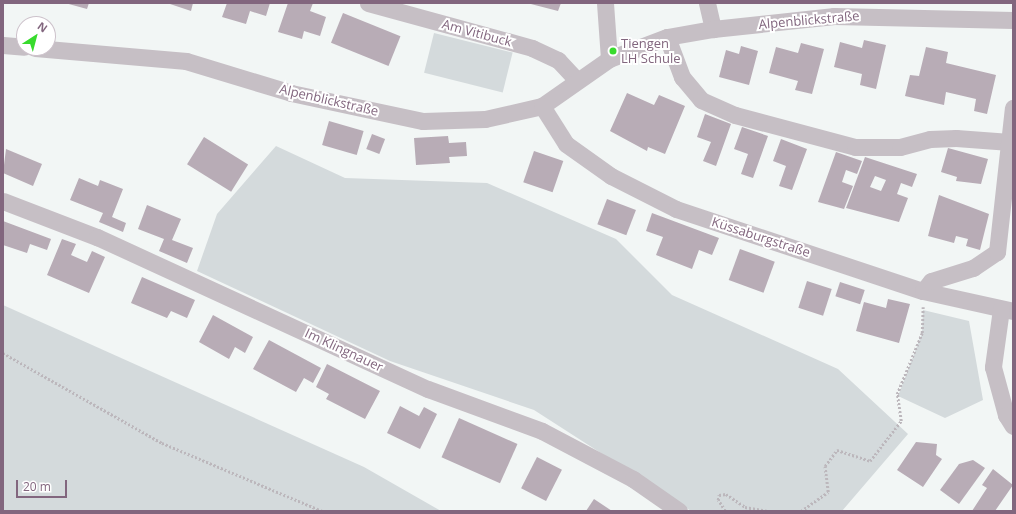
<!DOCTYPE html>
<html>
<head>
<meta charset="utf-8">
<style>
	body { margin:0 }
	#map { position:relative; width:1016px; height:514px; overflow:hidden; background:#f2f6f5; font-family:"Open Sans",sans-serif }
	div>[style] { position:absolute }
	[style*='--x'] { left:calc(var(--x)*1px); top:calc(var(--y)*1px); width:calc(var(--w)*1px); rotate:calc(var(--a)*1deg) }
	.green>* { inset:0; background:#d4dadc; transform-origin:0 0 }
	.building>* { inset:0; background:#b8acb6; transform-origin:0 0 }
	.path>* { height:2.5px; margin-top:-1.25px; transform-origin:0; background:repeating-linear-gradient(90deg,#bcb7bc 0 2px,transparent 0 4px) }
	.minor>* { height:17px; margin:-8.5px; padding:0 8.5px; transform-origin:8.5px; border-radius:8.5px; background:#c6bfc5 }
	.dots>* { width:11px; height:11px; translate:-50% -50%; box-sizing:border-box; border:2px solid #fff; border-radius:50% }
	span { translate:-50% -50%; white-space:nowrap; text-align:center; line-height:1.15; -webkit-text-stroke:4px #fff; paint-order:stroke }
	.street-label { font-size:13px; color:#82667e }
	.poi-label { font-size:13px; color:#82667e }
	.left { translate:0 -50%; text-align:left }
	.frame { position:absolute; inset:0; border:4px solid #82667e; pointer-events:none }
	.north { position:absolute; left:16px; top:16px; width:40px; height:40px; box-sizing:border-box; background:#fff; border:1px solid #cdc2cb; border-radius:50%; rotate:36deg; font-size:11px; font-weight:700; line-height:16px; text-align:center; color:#82667e }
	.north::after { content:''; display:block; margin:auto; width:14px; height:18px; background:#38db2d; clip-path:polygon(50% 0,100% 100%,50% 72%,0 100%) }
	.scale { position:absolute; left:16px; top:480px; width:51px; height:18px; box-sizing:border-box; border:2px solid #82667e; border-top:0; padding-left:5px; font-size:12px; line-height:14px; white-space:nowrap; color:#82667e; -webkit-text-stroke:3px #fff; paint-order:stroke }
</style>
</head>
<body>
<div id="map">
	<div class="green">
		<i style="left:434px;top:33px;width:81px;height:41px;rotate:14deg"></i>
		<i style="clip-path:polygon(276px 146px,345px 178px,487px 183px,616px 239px,672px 295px,838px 369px,908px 434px,842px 511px,691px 511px,534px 410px,390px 361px,197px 271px,217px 214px)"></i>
		<i style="clip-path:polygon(3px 305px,364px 467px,441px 511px,3px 511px)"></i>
		<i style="clip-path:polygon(923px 310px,969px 321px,983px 400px,945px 418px,898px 396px,922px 333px)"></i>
	</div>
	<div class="building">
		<i style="clip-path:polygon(65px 3px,89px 3px,87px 9px)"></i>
		<i style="clip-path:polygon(167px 3px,193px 3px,191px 11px)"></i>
		<i style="clip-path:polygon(227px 3px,270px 3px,266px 16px,250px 11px,246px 24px,222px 17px)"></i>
		<i style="clip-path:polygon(288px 3px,313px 3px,310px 11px,326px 17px,320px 36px,304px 31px,302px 39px,278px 32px)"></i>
		<i style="clip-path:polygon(527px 3px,561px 3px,558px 11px)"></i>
		<i style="left:343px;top:13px;width:62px;height:32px;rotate:22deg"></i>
		<i style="clip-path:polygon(864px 40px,886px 45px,876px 89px,860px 85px,862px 74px,834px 67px,840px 42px,862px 48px)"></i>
		<i style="clip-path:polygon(801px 43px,824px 49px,812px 94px,795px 90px,798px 81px,769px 73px,776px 47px,798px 53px)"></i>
		<i style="clip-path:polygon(741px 46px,758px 51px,749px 85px,719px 77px,726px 50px,739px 54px)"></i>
		<i style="clip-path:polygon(926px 47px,948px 52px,946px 63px,996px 75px,987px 114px,974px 111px,976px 99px,946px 92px,944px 105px,905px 96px,910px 75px,919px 76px)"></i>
		<i style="clip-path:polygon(627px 93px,654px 105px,659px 95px,685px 106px,665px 154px,648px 147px,647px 151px,610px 131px)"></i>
		<i style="clip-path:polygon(705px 114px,731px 124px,716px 166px,703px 161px,711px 142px,697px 137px)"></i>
		<i style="left:329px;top:121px;width:36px;height:25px;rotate:16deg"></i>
		<i style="clip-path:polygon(742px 127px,768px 136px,753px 178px,741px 174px,748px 154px,734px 149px)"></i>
		<i style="left:372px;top:134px;width:14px;height:16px;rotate:21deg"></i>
		<i style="clip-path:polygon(448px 136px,449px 143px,466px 142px,467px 156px,449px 157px,450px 163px,416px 165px,414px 138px)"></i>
		<i style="left:204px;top:137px;width:52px;height:32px;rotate:32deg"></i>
		<i style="clip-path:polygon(781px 139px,807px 149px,792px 190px,779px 186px,786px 166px,773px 161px)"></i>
		<i style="clip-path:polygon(948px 148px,988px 159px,981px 184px,956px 181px,957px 177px,941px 172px)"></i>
		<i style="clip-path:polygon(6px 149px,42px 164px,33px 186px,3px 173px)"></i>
		<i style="left:534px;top:151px;width:31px;height:33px;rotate:19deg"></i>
		<i style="clip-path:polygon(836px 152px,862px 161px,857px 174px,846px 170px,842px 182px,853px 186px,844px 209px,818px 202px)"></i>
		<i style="clip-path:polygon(evenodd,865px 157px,917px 174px,912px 187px,901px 183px,897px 194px,908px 198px,899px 222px,846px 208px,865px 157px,875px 176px,886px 180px,881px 191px,870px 187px,875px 176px)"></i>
		<i style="clip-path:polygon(79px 178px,98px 186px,100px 180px,123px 189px,112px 217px,126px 223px,123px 232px,99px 222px,103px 213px,70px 200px)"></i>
		<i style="clip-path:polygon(939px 195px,989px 214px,980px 250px,966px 246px,968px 239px,956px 236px,954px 243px,928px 236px)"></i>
		<i style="left:607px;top:199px;width:31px;height:27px;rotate:21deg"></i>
		<i style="clip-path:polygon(147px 205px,181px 219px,172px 240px,193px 248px,187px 263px,159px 251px,164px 239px,138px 229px)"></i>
		<i style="clip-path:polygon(652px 213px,719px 238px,712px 255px,699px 250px,692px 269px,656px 255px,663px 237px,646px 231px)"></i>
		<i style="clip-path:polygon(3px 221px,51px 239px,47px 250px,30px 244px,27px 253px,3px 245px)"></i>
		<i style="clip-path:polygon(62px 239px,76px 244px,71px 255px,87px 262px,92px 251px,105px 257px,89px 293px,47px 275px)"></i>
		<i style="left:740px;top:249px;width:37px;height:33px;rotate:20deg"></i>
		<i style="clip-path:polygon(142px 277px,195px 300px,187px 318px,171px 311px,167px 318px,131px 303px)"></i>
		<i style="left:807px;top:281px;width:26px;height:28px;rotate:18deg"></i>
		<i style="left:840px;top:282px;width:26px;height:15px;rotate:18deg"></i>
		<i style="clip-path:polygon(888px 299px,910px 304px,899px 343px,856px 331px,864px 302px,886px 308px)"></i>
		<i style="clip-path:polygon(213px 315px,253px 337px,245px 353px,235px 347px,229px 359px,199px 342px)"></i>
		<i style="clip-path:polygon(269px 340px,321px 368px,313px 383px,304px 378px,296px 392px,253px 369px)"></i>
		<i style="clip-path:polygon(327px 364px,380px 391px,365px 419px,326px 399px,329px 394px,316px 387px)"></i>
		<i style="clip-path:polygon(400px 406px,419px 416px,424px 407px,437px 414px,420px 449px,387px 433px)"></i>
		<i style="left:459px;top:418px;width:64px;height:43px;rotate:24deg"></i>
		<i style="clip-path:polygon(916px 442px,937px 444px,936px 455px,942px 459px,923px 487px,897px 470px)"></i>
		<i style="left:537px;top:457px;width:28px;height:35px;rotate:27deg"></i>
		<i style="clip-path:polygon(973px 460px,985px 468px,959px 504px,940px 490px,959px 464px)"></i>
		<i style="clip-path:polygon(993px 469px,1013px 485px,995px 511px,972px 511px,987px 488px,982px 485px)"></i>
		<i style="clip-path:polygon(594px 499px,612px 511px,586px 511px)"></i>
	</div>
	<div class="path">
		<i style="--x:3;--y:353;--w:183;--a:29.5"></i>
		<i style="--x:162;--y:443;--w:174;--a:23"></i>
		<i style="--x:725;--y:511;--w:13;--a:-122"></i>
		<i style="--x:718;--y:500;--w:5;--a:-79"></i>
		<i style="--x:719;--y:495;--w:7;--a:-8"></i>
		<i style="--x:726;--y:494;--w:23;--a:34"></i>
		<i style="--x:745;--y:507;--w:23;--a:10"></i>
		<i style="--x:801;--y:511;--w:33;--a:-35"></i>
		<i style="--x:828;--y:492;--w:26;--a:-97"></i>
		<i style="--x:825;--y:466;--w:20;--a:-53"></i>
		<i style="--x:837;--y:450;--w:35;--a:18"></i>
		<i style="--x:870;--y:461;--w:51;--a:-52.2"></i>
		<i style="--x:901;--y:421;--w:27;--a:-98"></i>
		<i style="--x:897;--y:394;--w:66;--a:-67.7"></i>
		<i style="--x:922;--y:333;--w:26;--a:-88"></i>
	</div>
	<div class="minor">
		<i style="--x:368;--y:3;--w:170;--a:15.3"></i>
		<i style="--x:532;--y:48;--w:29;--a:25"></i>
		<i style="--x:558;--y:60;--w:26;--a:47"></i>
		<i style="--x:605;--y:3;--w:56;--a:85.9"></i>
		<i style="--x:707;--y:3;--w:27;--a:77"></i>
		<i style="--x:667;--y:37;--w:43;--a:69.4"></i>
		<i style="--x:682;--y:77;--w:30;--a:50"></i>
		<i style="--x:701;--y:100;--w:37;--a:24"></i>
		<i style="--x:735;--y:115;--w:124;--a:14.9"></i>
		<i style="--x:855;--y:147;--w:45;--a:0"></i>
		<i style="--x:900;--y:147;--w:31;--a:-15"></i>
		<i style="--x:930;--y:139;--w:26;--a:-2"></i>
		<i style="--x:956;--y:138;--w:54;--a:4.2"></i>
		<i style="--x:3;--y:45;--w:21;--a:5"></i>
		<i style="--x:35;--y:48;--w:152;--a:4.9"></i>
		<i style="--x:186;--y:61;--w:110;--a:16.9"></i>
		<i style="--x:291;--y:93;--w:135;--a:12"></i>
		<i style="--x:423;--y:121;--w:62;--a:-1.8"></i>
		<i style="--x:485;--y:119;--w:58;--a:-12.8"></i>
		<i style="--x:542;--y:106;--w:82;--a:-35"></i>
		<i style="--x:609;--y:59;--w:62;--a:-20.8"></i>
		<i style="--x:667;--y:37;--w:47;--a:-9.9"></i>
		<i style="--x:713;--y:29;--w:122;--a:-6.1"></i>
		<i style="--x:834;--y:16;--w:179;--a:1.3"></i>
		<i style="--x:542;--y:106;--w:45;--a:57.7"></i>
		<i style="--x:566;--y:144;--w:55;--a:35.4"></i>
		<i style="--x:611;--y:176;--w:73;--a:26.9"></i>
		<i style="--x:676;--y:209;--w:260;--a:18.4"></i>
		<i style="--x:923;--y:291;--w:92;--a:12.5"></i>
		<i style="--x:3;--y:201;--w:101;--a:21"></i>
		<i style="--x:97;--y:237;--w:364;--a:24.7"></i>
		<i style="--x:428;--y:389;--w:121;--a:20.2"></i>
		<i style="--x:542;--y:431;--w:103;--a:27.8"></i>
		<i style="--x:633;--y:479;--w:56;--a:34.8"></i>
		<i style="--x:923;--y:291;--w:13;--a:-51"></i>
		<i style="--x:931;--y:281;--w:44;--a:-17.2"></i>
		<i style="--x:973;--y:268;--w:29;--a:-34"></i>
		<i style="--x:997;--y:252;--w:145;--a:-83.7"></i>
		<i style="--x:1001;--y:309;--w:59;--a:97.9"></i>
		<i style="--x:993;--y:367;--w:50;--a:74.8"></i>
		<i style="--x:1006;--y:415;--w:13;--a:58"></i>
	</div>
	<div class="dots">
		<i style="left:613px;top:51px;background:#38db2d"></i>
	</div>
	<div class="street-label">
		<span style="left:809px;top:20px;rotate:-5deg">Alpenblickstraße</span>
		<span style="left:477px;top:33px;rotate:15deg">Am Vitibuck</span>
		<span style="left:329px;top:100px;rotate:13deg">Alpenblickstraße</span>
		<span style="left:761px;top:237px;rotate:18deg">Küssaburgstraße</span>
		<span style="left:344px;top:350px;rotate:25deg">Im Klingnauer</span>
	</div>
	<div class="poi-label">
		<span class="left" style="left:621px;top:51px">Tiengen<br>LH Schule</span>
	</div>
	<div class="frame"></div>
	<div class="north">N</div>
	<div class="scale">20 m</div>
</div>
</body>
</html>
